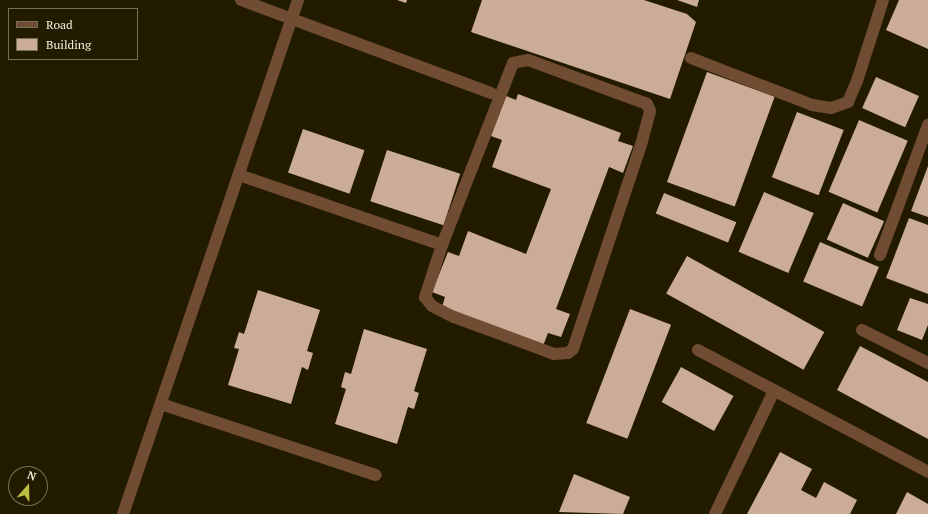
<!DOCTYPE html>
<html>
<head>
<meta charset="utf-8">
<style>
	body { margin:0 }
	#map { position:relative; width:928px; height:514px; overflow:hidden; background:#231b00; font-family:"PT Serif",serif }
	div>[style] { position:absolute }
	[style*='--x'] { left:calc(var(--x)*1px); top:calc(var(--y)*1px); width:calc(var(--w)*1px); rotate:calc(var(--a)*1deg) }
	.building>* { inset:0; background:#cbac97; transform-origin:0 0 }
	.minor>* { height:12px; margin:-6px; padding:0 6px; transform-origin:6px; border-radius:6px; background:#704c32 }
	span { translate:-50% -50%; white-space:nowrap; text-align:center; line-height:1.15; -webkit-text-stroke:4px #231b00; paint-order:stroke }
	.legend { position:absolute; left:8px; top:8px; width:130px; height:52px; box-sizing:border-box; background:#231b00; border:1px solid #777059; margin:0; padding:5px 7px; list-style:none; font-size:12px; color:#f4efde }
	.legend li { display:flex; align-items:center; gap:8px; height:20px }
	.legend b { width:20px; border:1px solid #777059 }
	.north { position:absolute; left:8px; top:466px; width:40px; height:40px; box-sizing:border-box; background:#231b00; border:1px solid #777059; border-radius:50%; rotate:20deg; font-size:11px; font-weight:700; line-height:16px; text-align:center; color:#f4efde }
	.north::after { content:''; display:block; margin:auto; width:14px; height:18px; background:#bcbf44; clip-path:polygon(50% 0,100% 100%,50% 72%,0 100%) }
</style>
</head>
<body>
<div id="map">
	<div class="building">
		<i style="clip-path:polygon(397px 0,407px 0,406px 3px)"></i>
		<i style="clip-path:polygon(482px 0,644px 0,687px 14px,696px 22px,670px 99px,471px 32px)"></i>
		<i style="clip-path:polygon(677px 0,699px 0,697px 7px)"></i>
		<i style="clip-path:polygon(899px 0,928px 0,928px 49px,886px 30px)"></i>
		<i style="left:707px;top:72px;width:72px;height:117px;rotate:20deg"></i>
		<i style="left:876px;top:77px;width:47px;height:34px;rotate:24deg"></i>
		<i style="clip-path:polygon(518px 94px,621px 133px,618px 141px,633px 146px,623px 173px,609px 167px,556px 309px,570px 314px,561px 337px,548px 333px,543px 346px,442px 307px,445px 297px,432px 292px,448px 252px,459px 256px,468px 231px,526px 254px,551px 189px,492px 167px,502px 140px,491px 136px,506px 96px,516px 100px)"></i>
		<i style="left:797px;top:112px;width:50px;height:70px;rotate:21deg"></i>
		<i style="left:859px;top:120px;width:53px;height:78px;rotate:23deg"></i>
		<i style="left:303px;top:129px;width:65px;height:46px;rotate:19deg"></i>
		<i style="left:387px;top:150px;width:77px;height:54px;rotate:18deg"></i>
		<i style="clip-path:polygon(928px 166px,928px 217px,911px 211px)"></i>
		<i style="left:764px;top:192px;width:54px;height:65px;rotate:23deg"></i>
		<i style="left:664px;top:193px;width:78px;height:22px;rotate:22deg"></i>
		<i style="left:843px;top:203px;width:45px;height:40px;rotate:24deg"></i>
		<i style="clip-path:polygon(909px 218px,928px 225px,928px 294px,886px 278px)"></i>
		<i style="left:820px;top:242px;width:64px;height:43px;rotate:23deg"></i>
		<i style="left:687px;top:256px;width:157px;height:43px;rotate:29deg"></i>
		<i style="clip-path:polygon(258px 290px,320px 310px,307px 351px,313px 353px,308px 370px,302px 367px,291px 404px,228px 385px,239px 349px,234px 348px,239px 332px,244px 334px)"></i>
		<i style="clip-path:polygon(910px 298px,928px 304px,928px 325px,922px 340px,897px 330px)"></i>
		<i style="left:630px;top:309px;width:44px;height:122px;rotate:21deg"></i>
		<i style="clip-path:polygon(364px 329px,427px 349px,414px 391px,419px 393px,414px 409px,408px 407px,397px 444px,335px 424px,346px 389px,341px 387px,345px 372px,351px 374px)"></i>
		<i style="clip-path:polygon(860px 346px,928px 382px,928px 439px,837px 390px)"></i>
		<i style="left:681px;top:367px;width:60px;height:40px;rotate:29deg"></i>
		<i style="clip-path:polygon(780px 452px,812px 469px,801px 490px,816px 498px,824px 482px,857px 500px,850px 514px,747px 514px)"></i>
		<i style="clip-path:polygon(574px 474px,630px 497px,623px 514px,559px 512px)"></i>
		<i style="clip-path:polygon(907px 492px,928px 504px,928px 514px,896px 514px)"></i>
	</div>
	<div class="minor">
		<i style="--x:241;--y:0;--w:267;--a:20.4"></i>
		<i style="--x:691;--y:58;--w:130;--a:21.2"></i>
		<i style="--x:812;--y:105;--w:19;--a:9"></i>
		<i style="--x:831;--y:108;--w:18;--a:-19"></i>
		<i style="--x:848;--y:102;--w:23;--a:-67"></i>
		<i style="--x:857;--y:81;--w:85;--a:-72.2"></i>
		<i style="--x:239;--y:175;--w:215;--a:19"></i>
		<i style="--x:442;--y:245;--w:55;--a:108.1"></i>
		<i style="--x:425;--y:297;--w:11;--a:52"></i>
		<i style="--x:432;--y:306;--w:25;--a:27"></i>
		<i style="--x:454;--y:317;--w:107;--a:20.3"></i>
		<i style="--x:554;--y:354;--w:14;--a:-4"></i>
		<i style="--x:568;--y:353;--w:6;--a:-39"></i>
		<i style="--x:573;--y:349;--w:215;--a:-71.6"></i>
		<i style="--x:641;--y:145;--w:35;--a:-75"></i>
		<i style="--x:650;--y:111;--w:8;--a:-113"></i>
		<i style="--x:647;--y:104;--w:127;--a:-159.7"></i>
		<i style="--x:528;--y:60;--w:15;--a:169"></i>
		<i style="--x:513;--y:63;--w:195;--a:111.3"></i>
		<i style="--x:880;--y:255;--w:139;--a:-69.7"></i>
		<i style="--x:862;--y:330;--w:74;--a:26.6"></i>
		<i style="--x:698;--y:350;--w:260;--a:27.9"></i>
		<i style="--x:161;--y:404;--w:226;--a:18.3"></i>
		<i style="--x:123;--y:514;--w:543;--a:-71.2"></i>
		<i style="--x:715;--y:514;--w:136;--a:-64.4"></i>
	</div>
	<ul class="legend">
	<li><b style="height:5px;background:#704c32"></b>Road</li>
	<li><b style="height:11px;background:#cbac97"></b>Building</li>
	</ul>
	<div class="north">N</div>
</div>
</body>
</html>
